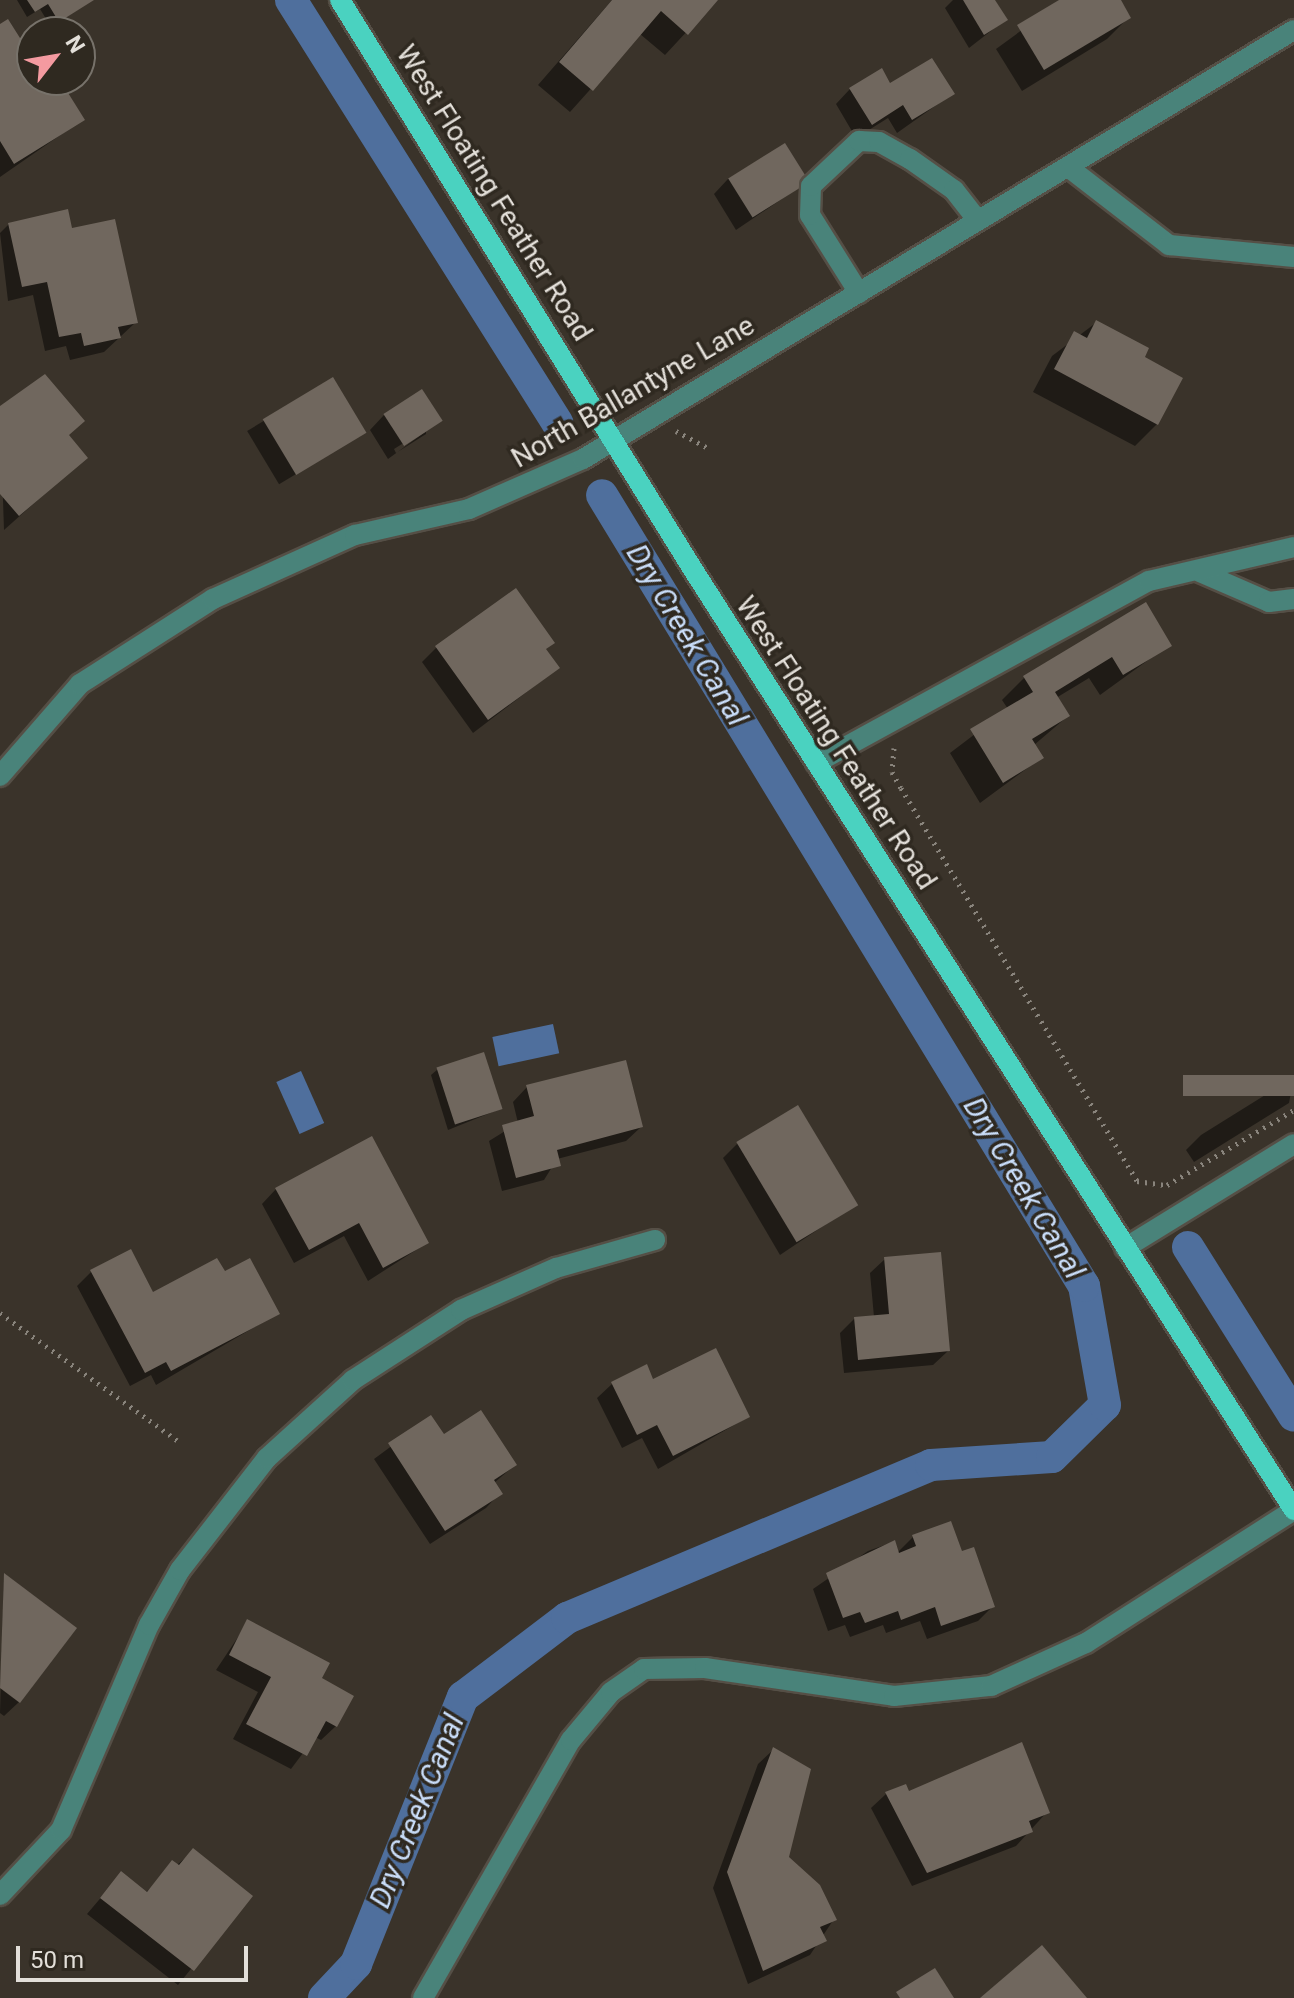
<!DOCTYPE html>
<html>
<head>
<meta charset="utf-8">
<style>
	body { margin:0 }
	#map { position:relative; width:1294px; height:1998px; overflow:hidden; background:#3a332a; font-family:Roboto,sans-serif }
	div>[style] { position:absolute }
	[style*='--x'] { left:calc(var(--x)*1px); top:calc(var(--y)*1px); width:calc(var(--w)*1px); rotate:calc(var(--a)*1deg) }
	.water>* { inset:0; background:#4f6f9d; transform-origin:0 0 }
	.shadow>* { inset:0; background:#0007; transform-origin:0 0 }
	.canal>* { height:32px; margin:-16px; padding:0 16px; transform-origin:16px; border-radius:16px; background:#4f6f9d }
	.building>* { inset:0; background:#70675e; transform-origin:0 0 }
	.path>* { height:5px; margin-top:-2.5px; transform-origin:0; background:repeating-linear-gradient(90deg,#89847c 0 2px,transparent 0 8px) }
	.roads { filter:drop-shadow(2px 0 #554f46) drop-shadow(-2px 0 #554f46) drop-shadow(0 2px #554f46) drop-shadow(0 -2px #554f46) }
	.minor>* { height:20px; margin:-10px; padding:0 10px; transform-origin:10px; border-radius:10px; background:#49837a }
	.major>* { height:20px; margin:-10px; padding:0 10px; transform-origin:10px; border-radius:10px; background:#4ad2c0 }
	span { translate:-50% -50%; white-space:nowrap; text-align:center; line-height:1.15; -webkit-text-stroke:7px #2f2920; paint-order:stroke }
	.street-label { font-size:28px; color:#e3dfd9 }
	.water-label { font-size:30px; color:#c9ddf9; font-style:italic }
	.north { position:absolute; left:16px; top:16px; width:80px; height:80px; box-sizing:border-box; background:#2f2920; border:2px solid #77726a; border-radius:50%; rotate:59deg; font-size:22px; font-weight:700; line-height:32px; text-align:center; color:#e3dfd9 }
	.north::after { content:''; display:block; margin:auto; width:28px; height:36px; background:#f49aa0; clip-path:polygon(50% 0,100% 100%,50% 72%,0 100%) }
	.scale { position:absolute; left:16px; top:1946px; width:232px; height:36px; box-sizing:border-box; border:4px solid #e3dfd9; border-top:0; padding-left:10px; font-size:24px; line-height:28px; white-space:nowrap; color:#e3dfd9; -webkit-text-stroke:6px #2f2920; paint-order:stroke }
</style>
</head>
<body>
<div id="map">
	<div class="water">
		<i style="left:553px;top:1024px;width:30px;height:62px;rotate:78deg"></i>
		<i style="left:301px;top:1071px;width:57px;height:27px;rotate:66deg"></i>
	</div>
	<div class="shadow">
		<i style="clip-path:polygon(17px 0,92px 0,51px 27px,40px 9px,27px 17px)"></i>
		<i style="clip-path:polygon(612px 0,716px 0,665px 55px,640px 34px,570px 112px,538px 85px)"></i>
		<i style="clip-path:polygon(953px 0,993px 0,1005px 20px,969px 48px,945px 8px)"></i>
		<i style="clip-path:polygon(1063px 0,1118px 0,1129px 17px,1107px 39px,1022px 91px,996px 49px)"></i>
		<i style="clip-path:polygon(0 26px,19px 41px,30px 35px,32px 80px,58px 80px,82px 120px,0 177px)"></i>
		<i style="clip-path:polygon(890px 86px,952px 94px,897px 133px,888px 118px,856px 138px,836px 104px,850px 89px)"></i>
		<i style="clip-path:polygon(728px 179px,807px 182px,736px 230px,714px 194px)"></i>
		<i style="clip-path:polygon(9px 224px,71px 231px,136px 322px,104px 352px,70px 360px,66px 346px,45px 351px,33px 295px,8px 301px,0 233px)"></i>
		<i style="clip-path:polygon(1097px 322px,1142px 358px,1157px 424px,1135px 446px,1033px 392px,1052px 356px)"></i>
		<i style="left:332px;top:380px;width:62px;height:99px;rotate:59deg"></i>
		<i style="clip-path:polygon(0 409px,67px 436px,85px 458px,4px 530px)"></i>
		<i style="clip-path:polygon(evenodd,384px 415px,440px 421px,388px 459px,370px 430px,384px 415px,426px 429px,426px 434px,396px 453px,394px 449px,426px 429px)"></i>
		<i style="clip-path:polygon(1145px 605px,1169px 645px,1100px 695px,1089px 678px,1056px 698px,1068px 716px,1034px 745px,1041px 758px,980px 803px,950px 753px,1008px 709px,1002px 700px,1024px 678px)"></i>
		<i style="clip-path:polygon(436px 648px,545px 650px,558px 668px,473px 733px,422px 662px)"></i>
		<i style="clip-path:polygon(438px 1069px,500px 1109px,448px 1130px,431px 1075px)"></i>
		<i style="clip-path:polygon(1294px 1077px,1289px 1103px,1194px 1162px,1186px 1150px,1201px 1135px)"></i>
		<i style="clip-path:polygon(527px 1087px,641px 1127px,626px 1141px,557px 1159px,544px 1180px,502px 1191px,489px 1141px,518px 1123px,513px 1102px)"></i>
		<i style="clip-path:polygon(737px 1144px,856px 1204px,780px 1255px,723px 1158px)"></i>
		<i style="clip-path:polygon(276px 1189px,427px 1243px,368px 1281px,344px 1236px,294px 1263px,262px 1204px)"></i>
		<i style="clip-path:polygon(885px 1259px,948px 1351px,933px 1365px,844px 1373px,840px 1333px,854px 1319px,874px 1317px,870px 1273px)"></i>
		<i style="clip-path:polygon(92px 1271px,153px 1294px,224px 1274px,277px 1314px,156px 1385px,151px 1375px,130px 1386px,77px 1286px)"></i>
		<i style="clip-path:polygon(652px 1381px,748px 1417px,658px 1469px,642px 1438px,622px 1448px,597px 1398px,612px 1384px)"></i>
		<i style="clip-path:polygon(431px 1417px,443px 1437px,515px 1465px,494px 1483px,500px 1493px,486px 1508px,430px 1544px,374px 1459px)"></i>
		<i style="clip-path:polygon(913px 1537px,961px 1553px,993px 1606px,978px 1621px,927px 1639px,920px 1621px,886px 1633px,883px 1625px,850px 1637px,845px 1625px,828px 1631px,813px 1589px,868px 1551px,893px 1542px,897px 1553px)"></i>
		<i style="clip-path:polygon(4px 1576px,19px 1702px,4px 1716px,0 1713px)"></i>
		<i style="clip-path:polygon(248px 1622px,319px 1679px,336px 1726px,321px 1740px,315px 1737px,291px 1769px,233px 1739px,258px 1692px,216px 1670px)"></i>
		<i style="clip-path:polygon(773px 1750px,787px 1858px,834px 1919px,810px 1955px,748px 1984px,713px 1888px,758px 1764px)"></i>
		<i style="clip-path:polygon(886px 1794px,908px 1794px,1047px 1812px,1016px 1846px,912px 1886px,871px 1808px)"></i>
		<i style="clip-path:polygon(193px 1851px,250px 1896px,178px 1985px,87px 1914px,121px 1874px,145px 1893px)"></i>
	</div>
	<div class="canal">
		<i style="--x:291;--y:0;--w:500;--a:57.8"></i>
		<i style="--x:1188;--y:1247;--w:199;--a:57.9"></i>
		<i style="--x:324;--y:1998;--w:47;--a:-46.7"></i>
		<i style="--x:356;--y:1964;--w:288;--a:-68.2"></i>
		<i style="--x:463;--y:1697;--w:131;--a:-37.2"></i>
		<i style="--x:567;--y:1618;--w:395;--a:-22.8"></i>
		<i style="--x:931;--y:1465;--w:121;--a:-3.8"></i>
		<i style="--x:1052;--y:1457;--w:74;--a:-44.5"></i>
		<i style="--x:1105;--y:1405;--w:121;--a:-100"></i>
		<i style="--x:1084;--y:1286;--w:926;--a:-121.36"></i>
	</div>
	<div class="building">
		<i style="clip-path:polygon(27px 0,94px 0,59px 22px,48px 4px,35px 12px)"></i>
		<i style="clip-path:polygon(612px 0,718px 0,688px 35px,661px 11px,593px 91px,559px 62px)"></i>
		<i style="clip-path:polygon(963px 0,995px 0,1008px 20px,984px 35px)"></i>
		<i style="clip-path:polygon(1059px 0,1121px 0,1131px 18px,1044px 70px,1017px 25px)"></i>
		<i style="clip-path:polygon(8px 19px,20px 38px,32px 35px,32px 80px,60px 80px,85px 120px,14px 164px,0 141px,0 24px)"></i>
		<i style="clip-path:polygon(932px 58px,955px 94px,912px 120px,903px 105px,872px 125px,849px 88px,882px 68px,890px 83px)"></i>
		<i style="left:785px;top:143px;width:46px;height:67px;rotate:58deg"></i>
		<i style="clip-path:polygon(68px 209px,72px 228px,115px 219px,138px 323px,118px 327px,121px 338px,84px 346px,81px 333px,59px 337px,47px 282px,22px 287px,8px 223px)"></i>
		<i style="clip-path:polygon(1096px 320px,1149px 348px,1145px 357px,1183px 378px,1158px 425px,1054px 369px,1074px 331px,1087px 338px)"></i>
		<i style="clip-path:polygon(45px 374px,85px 421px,69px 435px,88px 458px,19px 516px,0 494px,0 406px)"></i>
		<i style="left:333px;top:377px;width:65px;height:82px;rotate:59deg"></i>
		<i style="left:422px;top:389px;width:38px;height:46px;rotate:57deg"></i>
		<i style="clip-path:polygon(516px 588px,555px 643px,546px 649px,560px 668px,488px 720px,435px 646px)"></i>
		<i style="clip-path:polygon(1146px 602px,1172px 646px,1123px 675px,1112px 657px,1055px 692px,1070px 716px,1032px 739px,1044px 758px,1003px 783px,970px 729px,1033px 692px,1023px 676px)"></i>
		<i style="left:484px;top:1052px;width:60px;height:50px;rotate:72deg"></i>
		<i style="clip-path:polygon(626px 1060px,643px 1127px,557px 1150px,561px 1166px,516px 1178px,502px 1125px,534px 1116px,526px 1085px)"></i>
		<i style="left:1294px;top:1075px;width:21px;height:111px;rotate:90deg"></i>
		<i style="left:798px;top:1105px;width:117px;height:72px;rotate:59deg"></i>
		<i style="clip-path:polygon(372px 1136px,429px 1243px,383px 1268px,359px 1223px,309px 1250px,275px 1188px)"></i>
		<i style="clip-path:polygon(131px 1249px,153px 1292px,217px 1258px,225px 1271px,250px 1258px,280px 1314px,171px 1371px,166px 1362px,145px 1373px,90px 1270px)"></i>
		<i style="clip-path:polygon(941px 1252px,950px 1351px,858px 1360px,854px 1317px,889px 1314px,884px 1257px)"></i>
		<i style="clip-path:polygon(716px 1348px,750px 1417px,673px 1456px,657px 1425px,637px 1435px,611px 1382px,647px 1364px,653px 1379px)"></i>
		<i style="clip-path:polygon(481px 1410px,517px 1465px,494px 1480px,503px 1494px,445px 1531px,388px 1443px,431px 1415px,444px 1434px)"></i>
		<i style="clip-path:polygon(951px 1521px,962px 1551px,974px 1547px,995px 1607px,941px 1626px,935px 1607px,901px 1620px,898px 1611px,865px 1623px,860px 1612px,843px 1618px,826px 1573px,895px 1540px,899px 1553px,916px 1546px,912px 1535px)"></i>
		<i style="clip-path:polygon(4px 1573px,77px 1628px,20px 1703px,0 1688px)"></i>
		<i style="clip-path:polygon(247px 1619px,330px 1663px,322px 1678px,354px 1696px,337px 1727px,326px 1721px,307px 1756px,246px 1724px,271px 1677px,229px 1655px)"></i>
		<i style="clip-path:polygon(1022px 1742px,1050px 1813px,1029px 1821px,1033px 1832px,927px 1873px,885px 1792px,906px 1784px,909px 1791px)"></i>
		<i style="clip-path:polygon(773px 1747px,811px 1769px,789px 1857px,820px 1885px,837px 1920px,820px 1927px,827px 1941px,763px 1971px,727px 1872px)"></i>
		<i style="clip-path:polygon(193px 1848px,253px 1896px,194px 1971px,100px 1898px,121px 1871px,147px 1892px,172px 1860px,179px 1865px)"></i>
		<i style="clip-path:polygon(1042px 1945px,1087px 1998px,980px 1998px)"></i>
		<i style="clip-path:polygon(935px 1968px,954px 1998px,900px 1998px,896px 1992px)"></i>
	</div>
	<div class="path">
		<i style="--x:676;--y:431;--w:36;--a:28"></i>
		<i style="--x:894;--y:748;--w:24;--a:95"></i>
		<i style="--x:892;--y:772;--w:18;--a:61"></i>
		<i style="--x:901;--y:788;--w:458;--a:59"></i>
		<i style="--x:1137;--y:1181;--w:30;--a:8"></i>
		<i style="--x:1167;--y:1185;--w:147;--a:-30.6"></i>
		<i style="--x:0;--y:1313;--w:218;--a:35.7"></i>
	</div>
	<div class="roads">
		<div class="minor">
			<i style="--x:1068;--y:167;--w:128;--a:37.7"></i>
			<i style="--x:1169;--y:245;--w:126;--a:5.5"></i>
			<i style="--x:859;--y:293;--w:92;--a:-122.1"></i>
			<i style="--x:810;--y:215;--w:29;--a:-88"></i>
			<i style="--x:811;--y:186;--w:66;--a:-43.2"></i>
			<i style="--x:859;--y:141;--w:20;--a:3"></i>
			<i style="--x:879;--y:142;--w:35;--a:29"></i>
			<i style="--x:910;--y:159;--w:54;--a:35.2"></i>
			<i style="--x:954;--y:190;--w:39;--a:52"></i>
			<i style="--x:1200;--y:572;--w:75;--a:23.5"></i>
			<i style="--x:1269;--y:602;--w:25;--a:-7"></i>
			<i style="--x:816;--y:763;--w:379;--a:-28.7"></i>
			<i style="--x:1149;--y:581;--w:149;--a:-13.2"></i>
			<i style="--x:0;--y:776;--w:122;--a:-49"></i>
			<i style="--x:80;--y:684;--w:158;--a:-32.6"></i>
			<i style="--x:213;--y:599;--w:156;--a:-24.3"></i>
			<i style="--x:355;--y:535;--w:117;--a:-12.8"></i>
			<i style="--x:469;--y:509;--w:124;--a:-23.7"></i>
			<i style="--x:583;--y:459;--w:830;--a:-31.11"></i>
			<i style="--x:1125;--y:1248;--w:198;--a:-31.6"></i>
			<i style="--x:0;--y:1895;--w:89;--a:-46.8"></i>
			<i style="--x:61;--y:1830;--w:223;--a:-66.8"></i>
			<i style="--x:149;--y:1625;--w:63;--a:-60.6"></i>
			<i style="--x:180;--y:1570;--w:142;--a:-52.2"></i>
			<i style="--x:267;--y:1458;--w:116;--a:-42.2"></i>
			<i style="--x:353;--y:1380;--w:129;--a:-32.9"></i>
			<i style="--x:461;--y:1310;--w:104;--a:-23.9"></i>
			<i style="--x:556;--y:1268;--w:103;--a:-15.8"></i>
			<i style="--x:423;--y:1998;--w:297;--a:-60.2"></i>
			<i style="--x:571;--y:1740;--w:62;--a:-50.2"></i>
			<i style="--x:611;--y:1692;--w:40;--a:-34.9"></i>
			<i style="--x:644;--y:1669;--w:61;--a:-0.9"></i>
			<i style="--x:705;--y:1668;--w:191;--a:8.4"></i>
			<i style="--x:894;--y:1696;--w:98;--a:-5.9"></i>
			<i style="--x:991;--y:1686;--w:104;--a:-24.4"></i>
			<i style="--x:1086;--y:1643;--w:247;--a:-32.6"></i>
		</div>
		<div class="major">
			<i style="--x:340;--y:0;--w:668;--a:58.21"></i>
			<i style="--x:692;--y:568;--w:1118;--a:57.42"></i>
		</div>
	</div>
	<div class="street-label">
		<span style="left:494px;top:193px;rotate:58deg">West Floating Feather Road</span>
		<span style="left:633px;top:392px;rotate:-30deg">North Ballantyne Lane</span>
		<span style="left:836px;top:743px;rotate:57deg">West Floating Feather Road</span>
	</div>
	<div class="water-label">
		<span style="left:687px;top:635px;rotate:59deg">Dry Creek Canal</span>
		<span style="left:1024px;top:1188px;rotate:59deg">Dry Creek Canal</span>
		<span style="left:417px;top:1811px;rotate:-68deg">Dry Creek Canal</span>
	</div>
	<div class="north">N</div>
	<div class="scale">50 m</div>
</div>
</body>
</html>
